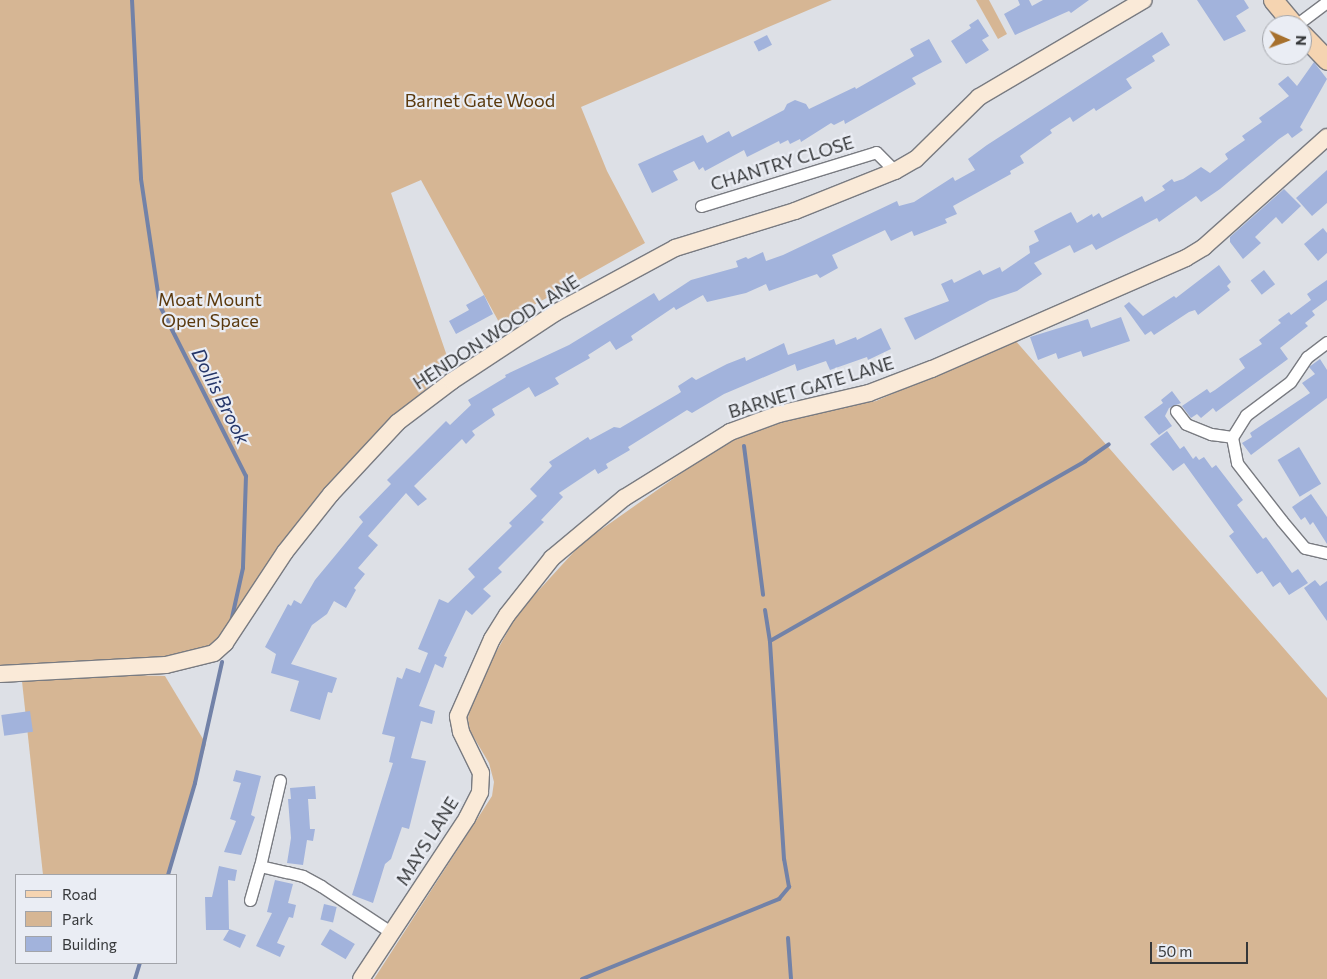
<!DOCTYPE html>
<html>
<head>
<meta charset="utf-8">
<style>
	body { margin:0 }
	#map { position:relative; width:1327px; height:979px; overflow:hidden; background:#dde0e6; font-family:Commissioner,sans-serif }
	div>[style] { position:absolute }
	[style*='--x'] { left:calc(var(--x)*1px); top:calc(var(--y)*1px); width:calc(var(--w)*1px); rotate:calc(var(--a)*1deg) }
	.green>* { inset:0; background:#d6b694 }
	.stream>* { height:4px; margin:-2px; padding:0 2px; transform-origin:2px; border-radius:2px; background:#7282a8 }
	.building>* { inset:0; background:#a2b3dc; transform-origin:0 0 }
	.roads { filter:drop-shadow(1px 0 #797b81) drop-shadow(-1px 0 #797b81) drop-shadow(0 1px #797b81) drop-shadow(0 -1px #797b81) }
	.street>* { height:11px; margin:-5.5px; padding:0 5.5px; transform-origin:5.5px; border-radius:5.5px; background:#fff }
	.secondary>* { height:16px; margin:-8px; padding:0 8px; transform-origin:8px; border-radius:8px; background:#faead8 }
	.primary>* { height:19px; margin:-9.5px; padding:0 9.5px; transform-origin:9.5px; border-radius:9.5px; background:#f5d4b1 }
	span { translate:-50% -50%; white-space:nowrap; text-align:center; line-height:1.15; -webkit-text-stroke:4.5px #eaedf4; paint-order:stroke }
	.park-label { font-size:18px; color:#5a390d }
	.street-label { font-size:18px; color:#353739 }
	.water-label { font-size:19px; color:#253669; font-style:italic }
	.legend { position:absolute; left:15px; top:874px; width:162px; height:90px; box-sizing:border-box; background:#eaedf4; border:1px solid #a2a4a9; margin:0; padding:6px 9px; list-style:none; font-size:15px; color:#353739 }
	.legend li { display:flex; align-items:center; gap:10px; height:25px }
	.legend b { width:25px; border:1px solid #a2a4a9 }
	.north { position:absolute; left:1262px; top:15px; width:50px; height:50px; box-sizing:border-box; background:#eaedf4; border:1px solid #a2a4a9; border-radius:50%; rotate:92deg; font-size:14px; font-weight:700; line-height:20px; text-align:center; color:#353739 }
	.north::after { content:''; display:block; margin:auto; width:18px; height:22px; background:#a7702c; clip-path:polygon(50% 0,100% 100%,50% 72%,0 100%) }
	.scale { position:absolute; left:1150px; top:942px; width:98px; height:22px; box-sizing:border-box; border:2px solid #353739; border-top:0; padding-left:6px; font-size:15px; line-height:18px; white-space:nowrap; color:#353739; -webkit-text-stroke:4px #eaedf4; paint-order:stroke }
</style>
</head>
<body>
<div id="map">
	<div class="green">
		<i style="clip-path:polygon(0 0,832px 0,581px 107px,607px 171px,645px 243px,500px 324px,421px 180px,391px 193px,448px 359px,447px 369px,395px 419px,225px 643px,166px 665px,0 670px)"></i>
		<i style="clip-path:polygon(976px 0,989px 0,1007px 34px,998px 39px)"></i>
		<i style="clip-path:polygon(1015px 340px,1327px 698px,1327px 979px,374px 979px,492px 796px,494px 782px,489px 763px,470px 731px,468px 719px,470px 702px,485px 672px,518px 613px,582px 543px,724px 443px,778px 420px,876px 401px)"></i>
		<i style="clip-path:polygon(21px 672px,165px 676px,206px 744px,169px 875px,43px 875px)"></i>
	</div>
	<div class="stream">
		<i style="--x:132;--y:0;--w:179;--a:87.1"></i>
		<i style="--x:141;--y:179;--w:128;--a:81.5"></i>
		<i style="--x:160;--y:306;--w:191;--a:63.2"></i>
		<i style="--x:246;--y:476;--w:92;--a:91.9"></i>
		<i style="--x:243;--y:568;--w:55;--a:102.5"></i>
		<i style="--x:744;--y:446;--w:150;--a:82.7"></i>
		<i style="--x:765;--y:610;--w:31;--a:81"></i>
		<i style="--x:168;--y:875;--w:96;--a:-73.6"></i>
		<i style="--x:195;--y:783;--w:124;--a:-77.4"></i>
		<i style="--x:788;--y:938;--w:41;--a:85.8"></i>
		<i style="--x:135;--y:979;--w:17;--a:-73"></i>
		<i style="--x:582;--y:979;--w:213;--a:-22.1"></i>
		<i style="--x:779;--y:899;--w:16;--a:-50"></i>
		<i style="--x:789;--y:887;--w:28;--a:-100"></i>
		<i style="--x:784;--y:859;--w:218;--a:-93.7"></i>
		<i style="--x:770;--y:641;--w:363;--a:-29.7"></i>
		<i style="--x:1085;--y:461;--w:29;--a:-35"></i>
	</div>
	<div class="building">
		<i style="clip-path:polygon(1018px 0,1029px 0,1032px 6px,1043px 0,1089px 0,1071px 13px,1069px 11px,1015px 35px,1004px 14px,1020px 5px)"></i>
		<i style="clip-path:polygon(1197px 0,1244px 0,1249px 8px,1236px 16px,1246px 31px,1224px 41px)"></i>
		<i style="clip-path:polygon(978px 19px,989px 36px,982px 40px,989px 50px,966px 64px,951px 41px,971px 28px,969px 25px)"></i>
		<i style="clip-path:polygon(1162px 32px,1170px 45px,1152px 56px,1155px 61px,1126px 79px,1132px 88px,1096px 111px,1094px 108px,1073px 122px,1070px 117px,1050px 130px,1052px 133px,1020px 156px,1024px 163px,1010px 171px,1011px 174px,953px 206px,957px 214px,945px 219px,947px 223px,914px 236px,912px 231px,891px 241px,885px 230px,832px 255px,838px 268px,820px 278px,817px 274px,769px 291px,766px 284px,746px 293px,707px 302px,703px 295px,676px 310px,674px 307px,631px 336px,633px 340px,616px 350px,610px 341px,588px 355px,590px 358px,555px 378px,559px 384px,550px 389px,535px 397px,529px 387px,492px 409px,495px 415px,472px 431px,475px 435px,466px 444px,462px 439px,414px 486px,427px 499px,418px 506px,406px 493px,368px 536px,378px 545px,358px 568px,365px 574px,354px 588px,356px 590px,346px 608px,334px 601px,327px 614px,312px 625px,291px 664px,337px 678px,332px 693px,328px 692px,320px 720px,290px 711px,299px 681px,271px 673px,276px 654px,265px 647px,288px 604px,291px 606px,294px 600px,301px 604px,315px 580px,363px 522px,359px 517px,391px 484px,387px 480px,446px 421px,450px 425px,471px 405px,468px 400px,506px 377px,505px 375px,569px 345px,654px 293px,659px 301px,691px 280px,738px 267px,736px 261px,746px 257px,748px 259px,763px 252px,766px 261px,783px 255px,897px 201px,899px 206px,914px 202px,953px 177px,955px 181px,975px 170px,968px 159px,987px 145px)"></i>
		<i style="left:767px;top:35px;width:11px;height:15px;rotate:63deg"></i>
		<i style="clip-path:polygon(929px 39px,942px 62px,912px 78px,916px 84px,845px 124px,844px 120px,834px 125px,831px 123px,801px 142px,800px 139px,790px 144px,788px 140px,780px 144px,779px 141px,747px 157px,744px 150px,705px 171px,703px 167px,699px 170px,694px 161px,673px 171px,678px 180px,652px 193px,638px 164px,703px 135px,707px 143px,729px 131px,732px 137px,784px 110px,787px 104px,795px 100px,806px 104px,809px 109px,855px 87px,856px 89px,914px 56px,910px 49px)"></i>
		<i style="clip-path:polygon(1314px 62px,1327px 79px,1300px 127px,1303px 130px,1292px 138px,1288px 133px,1279px 139px,1220px 189px,1201px 202px,1196px 196px,1159px 222px,1157px 218px,1096px 250px,1092px 244px,1074px 253px,1070px 245px,1034px 263px,1042px 274px,1017px 291px,990px 300px,915px 340px,904px 318px,949px 301px,941px 284px,952px 279px,954px 283px,980px 270px,983px 275px,1000px 267px,1002px 272px,1030px 253px,1029px 246px,1039px 241px,1034px 231px,1051px 222px,1071px 212px,1077px 223px,1092px 214px,1093px 217px,1099px 213px,1102px 218px,1142px 196px,1145px 202px,1165px 190px,1162px 186px,1172px 179px,1174px 182px,1183px 179px,1201px 167px,1210px 173px,1228px 159px,1225px 154px,1245px 140px,1242px 136px,1262px 122px,1259px 118px,1289px 96px,1278px 84px,1288px 76px,1297px 86px)"></i>
		<i style="clip-path:polygon(1327px 170px,1327px 203px,1312px 216px,1296px 198px)"></i>
		<i style="clip-path:polygon(1284px 189px,1301px 206px,1282px 224px,1276px 217px,1255px 237px,1261px 243px,1243px 259px,1230px 242px,1230px 237px)"></i>
		<i style="clip-path:polygon(1323px 228px,1327px 233px,1327px 253px,1318px 261px,1304px 244px)"></i>
		<i style="clip-path:polygon(1219px 265px,1231px 282px,1227px 286px,1230px 290px,1198px 315px,1195px 310px,1189px 312px,1154px 335px,1151px 331px,1145px 335px,1124px 306px,1129px 302px,1143px 316px,1174px 296px,1176px 298px)"></i>
		<i style="left:1264px;top:270px;width:18px;height:17px;rotate:52deg"></i>
		<i style="clip-path:polygon(1327px 280px,1327px 300px,1312px 311px,1315px 315px,1305px 323px,1308px 326px,1280px 348px,1288px 359px,1216px 412px,1213px 408px,1201px 418px,1197px 414px,1191px 418px,1182px 406px,1207px 389px,1210px 393px,1215px 390px,1245px 368px,1239px 359px,1262px 344px,1259px 340px,1281px 323px,1278px 320px,1289px 312px,1291px 315px,1311px 300px,1307px 294px)"></i>
		<i style="clip-path:polygon(484px 295px,493px 314px,456px 334px,449px 321px,469px 310px,466px 305px)"></i>
		<i style="clip-path:polygon(1121px 317px,1130px 341px,1083px 357px,1081px 351px,1058px 359px,1056px 353px,1038px 360px,1030px 337px,1088px 319px,1091px 328px)"></i>
		<i style="clip-path:polygon(881px 328px,891px 349px,868px 360px,867px 357px,830px 370px,826px 361px,797px 371px,795px 364px,724px 394px,692px 413px,687px 410px,628px 447px,630px 450px,606px 464px,608px 468px,598px 474px,595px 469px,559px 493px,563px 497px,541px 520px,544px 522px,498px 568px,502px 572px,483px 589px,491px 596px,472px 615px,466px 610px,444px 656px,447px 657px,443px 668px,435px 664px,419px 706px,435px 711px,432px 724px,421px 721px,411px 758px,426px 761px,409px 829px,402px 827px,391px 859px,385px 864px,373px 903px,352px 895px,393px 763px,389px 762px,395px 737px,382px 734px,397px 677px,402px 679px,406px 668px,420px 673px,428px 653px,418px 649px,439px 599px,448px 603px,475px 577px,468px 569px,512px 526px,509px 523px,537px 496px,530px 489px,552px 466px,549px 462px,588px 437px,590px 440px,614px 427px,620px 428px,678px 394px,681px 392px,678px 386px,692px 377px,696px 380px,727px 364px,745px 357px,746px 361px,784px 343px,788px 355px,834px 339px,836px 345px,856px 337px,857px 340px)"></i>
		<i style="clip-path:polygon(1320px 359px,1327px 370px,1327px 398px,1251px 455px,1242px 443px,1252px 437px,1250px 433px,1310px 393px,1302px 383px,1315px 374px,1309px 367px)"></i>
		<i style="clip-path:polygon(1172px 391px,1181px 403px,1169px 408px,1165px 416px,1172px 426px,1159px 435px,1144px 417px,1163px 403px,1161px 400px)"></i>
		<i style="clip-path:polygon(1167px 431px,1180px 449px,1184px 446px,1193px 459px,1196px 456px,1199px 460px,1204px 457px,1212px 468px,1216px 465px,1243px 500px,1237px 505px,1263px 539px,1266px 537px,1292px 573px,1298px 569px,1308px 583px,1289px 595px,1280px 582px,1273px 587px,1262px 571px,1257px 574px,1229px 536px,1234px 532px,1184px 463px,1173px 471px,1150px 444px)"></i>
		<i style="left:1299px;top:447px;width:43px;height:25px;rotate:59deg"></i>
		<i style="clip-path:polygon(1311px 494px,1327px 517px,1327px 544px,1313px 522px,1310px 525px,1305px 517px,1301px 520px,1292px 507px)"></i>
		<i style="clip-path:polygon(1315px 580px,1320px 586px,1327px 581px,1327px 621px,1304px 588px)"></i>
		<i style="left:30px;top:711px;width:21px;height:29px;rotate:82deg"></i>
		<i style="clip-path:polygon(236px 770px,261px 776px,251px 815px,255px 817px,241px 855px,224px 852px,236px 821px,230px 819px,241px 783px,233px 781px)"></i>
		<i style="clip-path:polygon(315px 786px,316px 799px,308px 799px,310px 829px,315px 829px,313px 841px,307px 840px,303px 865px,287px 863px,291px 838px,288px 799px,291px 799px,290px 788px)"></i>
		<i style="clip-path:polygon(219px 866px,237px 870px,235px 881px,228px 880px,229px 929px,246px 935px,240px 948px,223px 940px,229px 930px,206px 930px,205px 897px,212px 897px)"></i>
		<i style="clip-path:polygon(275px 880px,293px 884px,288px 903px,296px 905px,293px 918px,289px 917px,277px 943px,285px 946px,280px 957px,256px 946px,272px 913px,267px 912px)"></i>
		<i style="left:324px;top:904px;width:13px;height:16px;rotate:13deg"></i>
		<i style="left:330px;top:929px;width:29px;height:18px;rotate:31deg"></i>
	</div>
	<div class="roads">
		<div class="street">
			<i style="--x:1296;--y:25;--w:39;--a:-37"></i>
			<i style="--x:701;--y:206;--w:183;--a:-17.1"></i>
			<i style="--x:876;--y:152;--w:27;--a:45"></i>
			<i style="--x:1327;--y:342;--w:25;--a:143"></i>
			<i style="--x:1307;--y:357;--w:30;--a:124"></i>
			<i style="--x:1290;--y:382;--w:55;--a:143.1"></i>
			<i style="--x:1246;--y:415;--w:26;--a:122"></i>
			<i style="--x:1232;--y:437;--w:26;--a:79"></i>
			<i style="--x:1237;--y:463;--w:73;--a:52.2"></i>
			<i style="--x:1282;--y:521;--w:35;--a:50"></i>
			<i style="--x:1305;--y:548;--w:23;--a:13"></i>
			<i style="--x:1176;--y:411;--w:16;--a:52"></i>
			<i style="--x:1186;--y:424;--w:27;--a:22"></i>
			<i style="--x:1211;--y:434;--w:21;--a:8"></i>
			<i style="--x:260;--y:866;--w:88;--a:-76.9"></i>
			<i style="--x:250;--y:900;--w:35;--a:-74"></i>
			<i style="--x:260;--y:866;--w:28;--a:13"></i>
			<i style="--x:287;--y:872;--w:16;--a:14"></i>
			<i style="--x:303;--y:876;--w:21;--a:29"></i>
			<i style="--x:321;--y:886;--w:85;--a:33.5"></i>
		</div>
		<div class="secondary">
			<i style="--x:0;--y:674;--w:166;--a:-3.1"></i>
			<i style="--x:166;--y:665;--w:49;--a:-14"></i>
			<i style="--x:214;--y:653;--w:15;--a:-42"></i>
			<i style="--x:225;--y:643;--w:109;--a:-56.6"></i>
			<i style="--x:285;--y:552;--w:74;--a:-51.6"></i>
			<i style="--x:331;--y:494;--w:98;--a:-47.1"></i>
			<i style="--x:398;--y:422;--w:68;--a:-37.2"></i>
			<i style="--x:452;--y:381;--w:123;--a:-33.4"></i>
			<i style="--x:555;--y:313;--w:136;--a:-28.4"></i>
			<i style="--x:675;--y:248;--w:126;--a:-17.1"></i>
			<i style="--x:795;--y:211;--w:108;--a:-21.8"></i>
			<i style="--x:895;--y:171;--w:24;--a:-30"></i>
			<i style="--x:916;--y:159;--w:88;--a:-44.5"></i>
			<i style="--x:979;--y:97;--w:191;--a:-30.5"></i>
			<i style="--x:361;--y:979;--w:193;--a:-56.6"></i>
			<i style="--x:467;--y:818;--w:29;--a:-63"></i>
			<i style="--x:480;--y:792;--w:19;--a:-87"></i>
			<i style="--x:481;--y:773;--w:46;--a:-116"></i>
			<i style="--x:461;--y:732;--w:16;--a:-101"></i>
			<i style="--x:458;--y:716;--w:84;--a:-66.2"></i>
			<i style="--x:492;--y:639;--w:28;--a:-58"></i>
			<i style="--x:507;--y:615;--w:73;--a:-51.7"></i>
			<i style="--x:552;--y:558;--w:94;--a:-39.8"></i>
			<i style="--x:624;--y:498;--w:125;--a:-31.9"></i>
			<i style="--x:730;--y:432;--w:52;--a:-20.2"></i>
			<i style="--x:779;--y:414;--w:92;--a:-13.1"></i>
			<i style="--x:869;--y:393;--w:67;--a:-20.9"></i>
			<i style="--x:932;--y:369;--w:277;--a:-23.6"></i>
			<i style="--x:1186;--y:258;--w:21;--a:-31"></i>
			<i style="--x:1204;--y:247;--w:165;--a:-41.8"></i>
		</div>
		<div class="primary">
			<i style="--x:1273;--y:0;--w:33;--a:50"></i>
			<i style="--x:1302;--y:34;--w:36;--a:46"></i>
		</div>
	</div>
	<div class="park-label">
		<span style="left:480px;top:100px">Barnet Gate Wood</span>
		<span style="left:210px;top:310px">Moat Mount<br>Open Space</span>
	</div>
	<div class="street-label">
		<span style="left:782px;top:163px;rotate:-17deg">CHANTRY CLOSE</span>
		<span style="left:496px;top:332px;rotate:-33deg">HENDON WOOD LANE</span>
		<span style="left:811px;top:387px;rotate:-17deg">BARNET GATE LANE</span>
		<span style="left:427px;top:841px;rotate:-58deg">MAYS LANE</span>
	</div>
	<div class="water-label">
		<span style="left:221px;top:396px;rotate:63deg">Dollis Brook</span>
	</div>
	<ul class="legend">
	<li><b style="height:6px;background:#f5d4b1"></b>Road</li>
	<li><b style="height:14px;background:#d6b694"></b>Park</li>
	<li><b style="height:14px;background:#a2b3dc"></b>Building</li>
	</ul>
	<div class="north">N</div>
	<div class="scale">50 m</div>
</div>
</body>
</html>
